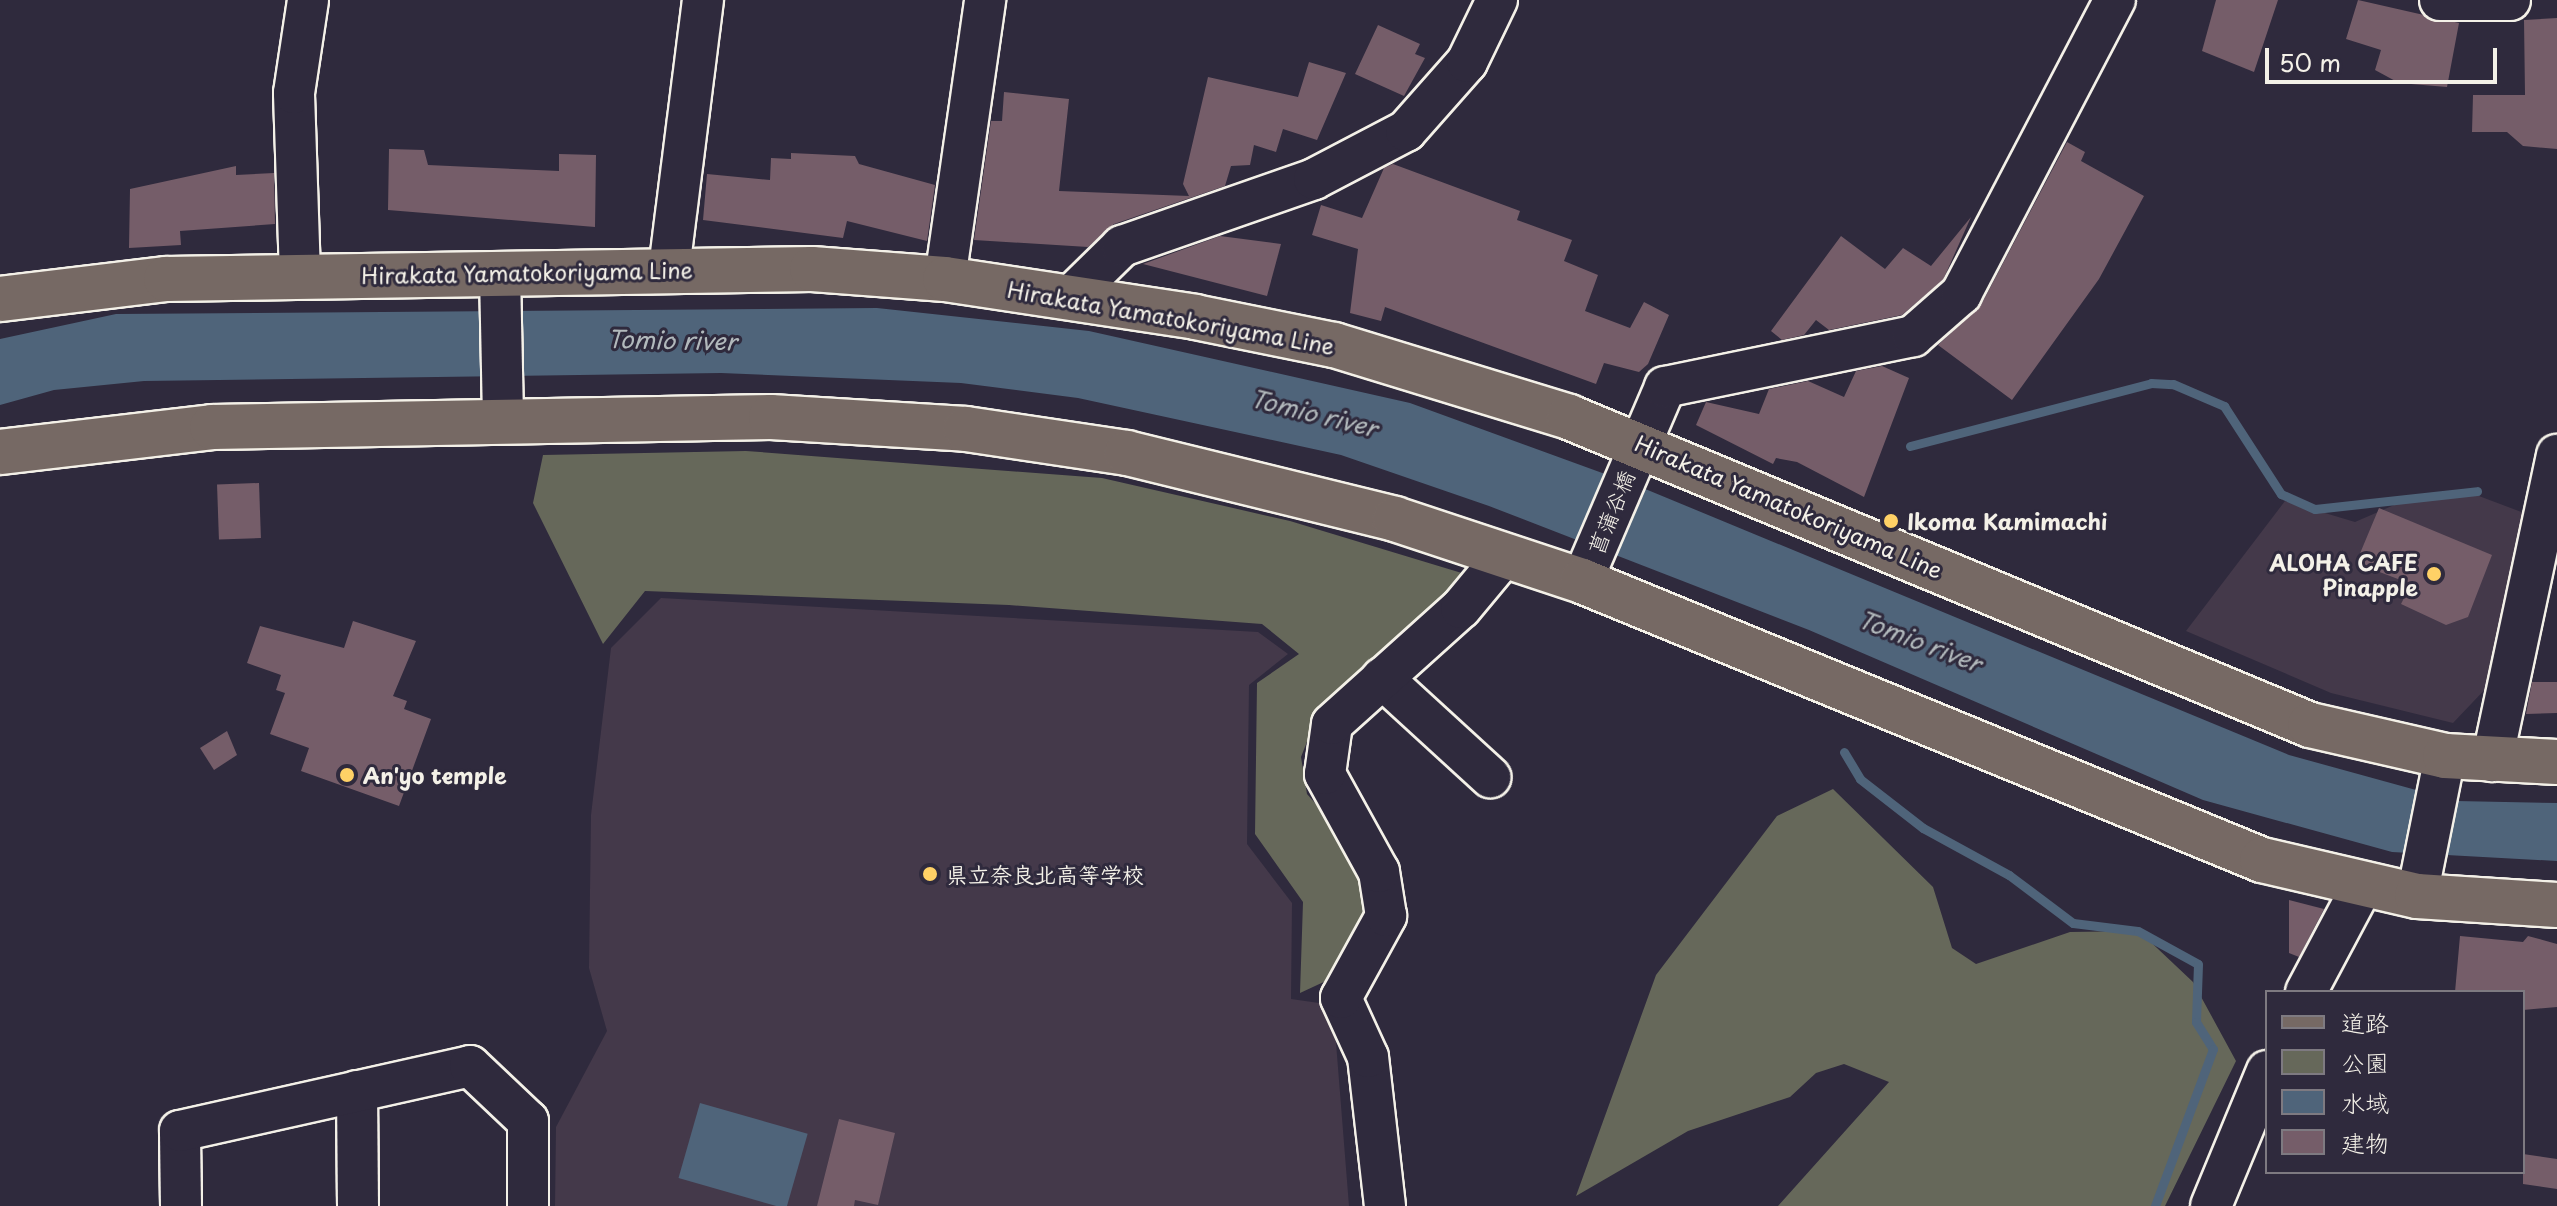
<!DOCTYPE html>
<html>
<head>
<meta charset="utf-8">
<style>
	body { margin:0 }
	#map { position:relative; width:2557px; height:1206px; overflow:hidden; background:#2f2a3d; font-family:"Playpen Sans","Klee One",sans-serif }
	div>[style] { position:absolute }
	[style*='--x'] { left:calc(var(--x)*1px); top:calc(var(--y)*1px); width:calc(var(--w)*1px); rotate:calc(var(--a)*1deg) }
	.built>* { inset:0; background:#44394a }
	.green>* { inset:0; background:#66685a }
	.water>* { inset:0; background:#4f647a; transform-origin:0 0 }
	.stream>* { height:9px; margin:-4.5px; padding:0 4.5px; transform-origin:4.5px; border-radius:4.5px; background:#4f647a }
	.building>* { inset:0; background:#755d69; transform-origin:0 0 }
	.roads { filter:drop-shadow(2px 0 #f4f1e8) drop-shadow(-2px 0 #f4f1e8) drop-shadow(0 2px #f4f1e8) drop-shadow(0 -2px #f4f1e8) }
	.minor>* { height:40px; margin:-20px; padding:0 20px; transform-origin:20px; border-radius:20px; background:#2f2a3d }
	.major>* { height:44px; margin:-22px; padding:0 22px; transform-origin:22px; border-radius:22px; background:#766964 }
	.dots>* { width:22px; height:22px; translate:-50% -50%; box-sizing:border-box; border:4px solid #2f2a3d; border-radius:50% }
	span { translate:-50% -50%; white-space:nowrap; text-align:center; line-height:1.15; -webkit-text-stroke:6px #2f2a3d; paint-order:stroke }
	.street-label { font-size:22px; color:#f4f1e8 }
	.poi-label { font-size:22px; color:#f4f1e8; font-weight:700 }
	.left { translate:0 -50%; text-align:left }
	.right { translate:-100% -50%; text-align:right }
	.water-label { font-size:24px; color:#b2b9bc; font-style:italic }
	.legend { position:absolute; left:2265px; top:990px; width:260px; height:184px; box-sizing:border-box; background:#2f2a3d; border:2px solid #7e7a81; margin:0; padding:10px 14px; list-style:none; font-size:24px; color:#f4f1e8 }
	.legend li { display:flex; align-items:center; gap:16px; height:40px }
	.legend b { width:40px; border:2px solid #7e7a81 }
	.scale { position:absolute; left:2265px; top:48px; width:232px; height:36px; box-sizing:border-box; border:4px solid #f4f1e8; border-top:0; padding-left:10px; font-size:24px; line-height:28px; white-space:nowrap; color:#f4f1e8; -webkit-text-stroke:6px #2f2a3d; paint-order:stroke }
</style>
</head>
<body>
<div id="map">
	<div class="built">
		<i style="clip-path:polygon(2471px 493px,2532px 516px,2491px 683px,2453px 723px,2331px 693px,2186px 631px,2285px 501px,2355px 522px,2401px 502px)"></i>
		<i style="clip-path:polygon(661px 598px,1258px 632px,1288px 654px,1249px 685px,1247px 844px,1292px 903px,1291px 999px,1333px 1005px,1349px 1206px,555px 1206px,556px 1127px,607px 1031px,589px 968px,591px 815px,611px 648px)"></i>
	</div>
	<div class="green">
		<i style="clip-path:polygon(746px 451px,1102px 478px,1290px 521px,1465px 574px,1432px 619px,1319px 711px,1301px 757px,1307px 794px,1355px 848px,1375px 900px,1328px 980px,1300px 993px,1303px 902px,1255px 834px,1257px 683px,1299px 654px,1262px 624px,1009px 605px,645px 591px,603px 644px,533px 503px,543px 455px)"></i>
		<i style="clip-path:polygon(1833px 789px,1933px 887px,1952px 948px,1976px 964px,2070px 932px,2139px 931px,2193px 982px,2236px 1061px,2165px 1206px,1778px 1206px,1889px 1082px,1844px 1064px,1816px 1073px,1790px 1097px,1688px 1131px,1576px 1196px,1656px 975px,1777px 816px)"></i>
	</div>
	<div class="water">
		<i style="clip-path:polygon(877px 308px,1089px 331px,1410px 403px,1638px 486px,2289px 755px,2456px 801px,2557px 803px,2557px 861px,2392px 852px,2203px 800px,1809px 630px,1489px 506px,1341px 455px,1078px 398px,961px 383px,721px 373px,144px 381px,54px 390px,0 405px,0 339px,116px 314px)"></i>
		<i style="left:700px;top:1103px;width:112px;height:78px;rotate:16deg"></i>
	</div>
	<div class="stream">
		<i style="--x:1910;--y:446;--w:249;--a:-14.6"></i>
		<i style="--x:2151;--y:383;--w:22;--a:3"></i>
		<i style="--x:2173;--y:384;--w:56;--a:23.3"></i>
		<i style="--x:2224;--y:406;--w:105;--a:57.1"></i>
		<i style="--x:2281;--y:494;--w:37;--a:24"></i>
		<i style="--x:2315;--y:509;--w:163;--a:-6.3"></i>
		<i style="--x:1844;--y:752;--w:31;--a:59"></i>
		<i style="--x:1860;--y:779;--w:80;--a:37.9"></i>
		<i style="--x:1923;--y:828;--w:98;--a:28.7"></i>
		<i style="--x:2009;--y:875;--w:80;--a:36.9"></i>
		<i style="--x:2073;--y:923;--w:65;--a:7"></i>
		<i style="--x:2138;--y:931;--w:68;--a:28.8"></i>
		<i style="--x:2198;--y:964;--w:58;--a:92"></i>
		<i style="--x:2196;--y:1022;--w:32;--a:58"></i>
		<i style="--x:2213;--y:1049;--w:167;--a:110.3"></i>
	</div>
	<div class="building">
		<i style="clip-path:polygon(2216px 0,2278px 0,2254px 72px,2202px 51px)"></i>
		<i style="clip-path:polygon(2358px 0,2459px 23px,2447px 87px,2399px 83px,2375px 70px,2381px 50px,2346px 39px)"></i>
		<i style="clip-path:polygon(2557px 18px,2557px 149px,2523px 146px,2507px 132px,2472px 132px,2473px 95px,2525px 95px,2524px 20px)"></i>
		<i style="clip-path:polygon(1378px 25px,1420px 44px,1415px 54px,1425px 58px,1404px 96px,1355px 74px)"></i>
		<i style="clip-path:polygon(1309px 62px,1346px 73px,1317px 140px,1283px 129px,1276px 152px,1254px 145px,1250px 165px,1231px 166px,1225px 186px,1114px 224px,1088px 247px,974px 240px,991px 121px,1002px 121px,1004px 92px,1069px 99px,1059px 191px,1189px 196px,1183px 184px,1208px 77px,1298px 97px)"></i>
		<i style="clip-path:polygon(2067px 142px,2085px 152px,2081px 161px,2144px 196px,2099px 279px,2012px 400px,1938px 345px,1981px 305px)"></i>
		<i style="clip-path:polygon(389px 149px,424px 150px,428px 165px,559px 171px,559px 154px,596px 155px,595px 227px,388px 210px)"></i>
		<i style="clip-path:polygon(791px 153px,855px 156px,859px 164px,935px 185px,927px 241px,847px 221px,843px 238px,703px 220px,707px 174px,770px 180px,771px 158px,791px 159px)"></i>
		<i style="clip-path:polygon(1393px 164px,1520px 211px,1517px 220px,1572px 240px,1564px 261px,1598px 275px,1585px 311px,1630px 328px,1644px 302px,1669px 315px,1648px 364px,1639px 372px,1604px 363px,1596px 384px,1385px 307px,1381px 321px,1350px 313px,1358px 249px,1312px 235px,1321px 205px,1362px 218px,1384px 168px)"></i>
		<i style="clip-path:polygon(236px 166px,236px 175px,274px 173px,275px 224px,180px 231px,181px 245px,129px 248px,130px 189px)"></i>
		<i style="clip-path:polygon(1971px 217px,1943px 280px,1902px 315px,1829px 330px,1816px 320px,1804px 335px,1782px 340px,1771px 331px,1841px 236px,1885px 269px,1903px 248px,1931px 266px)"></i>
		<i style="clip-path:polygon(1220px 236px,1281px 244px,1267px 296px,1143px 264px)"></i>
		<i style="clip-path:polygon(1882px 366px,1909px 378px,1864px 497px,1797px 462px,1776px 458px,1773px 464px,1696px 425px,1706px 402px,1759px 414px,1769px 389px,1808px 381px,1844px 397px,1856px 371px)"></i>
		<i style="left:259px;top:483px;width:55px;height:42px;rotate:88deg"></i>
		<i style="clip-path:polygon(2379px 508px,2492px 555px,2468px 617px,2446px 625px,2401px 604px,2411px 584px,2356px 563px)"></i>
		<i style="clip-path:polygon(353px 621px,416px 641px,393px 696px,407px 701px,404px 709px,431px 719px,399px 806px,301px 771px,309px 748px,270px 734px,285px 693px,276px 690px,281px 675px,247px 663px,260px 626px,344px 648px)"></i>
		<i style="clip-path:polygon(2532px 682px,2557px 682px,2557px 713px,2526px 714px)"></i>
		<i style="clip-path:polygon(227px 731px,237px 755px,214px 770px,200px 748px)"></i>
		<i style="clip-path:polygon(2289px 900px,2324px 909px,2299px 957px,2289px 953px)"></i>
		<i style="clip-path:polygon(2460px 936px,2523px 942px,2528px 936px,2557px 944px,2557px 1007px,2523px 1010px,2523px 992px,2455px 992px)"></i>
		<i style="clip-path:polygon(839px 1119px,895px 1133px,878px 1205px,855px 1200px,854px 1206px,817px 1206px)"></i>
		<i style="clip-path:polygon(2523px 1154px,2557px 1159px,2557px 1189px,2523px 1184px)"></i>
	</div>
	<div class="roads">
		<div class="minor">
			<i style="--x:2440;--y:0;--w:70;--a:0"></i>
			<i style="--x:669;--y:269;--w:271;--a:-82.8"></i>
			<i style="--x:500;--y:274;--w:144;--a:88.8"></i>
			<i style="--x:300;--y:275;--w:182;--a:-91.9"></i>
			<i style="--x:294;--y:93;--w:94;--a:-81.4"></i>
			<i style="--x:945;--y:279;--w:282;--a:-81.8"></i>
			<i style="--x:1072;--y:295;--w:70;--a:-44.4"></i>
			<i style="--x:1122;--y:246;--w:203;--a:-19.2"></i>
			<i style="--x:1314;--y:179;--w:104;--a:-27.6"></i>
			<i style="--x:1406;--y:131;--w:92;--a:-48.5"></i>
			<i style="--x:1467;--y:62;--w:69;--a:-64.2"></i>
			<i style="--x:1582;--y:581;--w:211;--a:-66.8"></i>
			<i style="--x:1665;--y:387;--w:253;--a:-11.6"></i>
			<i style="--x:1913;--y:336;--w:64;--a:-41.2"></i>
			<i style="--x:1961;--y:294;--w:332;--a:-62.4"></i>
			<i style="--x:1382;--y:678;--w:147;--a:42.5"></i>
			<i style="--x:2492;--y:761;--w:313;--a:-78"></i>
			<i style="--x:2417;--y:896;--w:143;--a:-78.7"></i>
			<i style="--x:2306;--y:992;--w:123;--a:-62"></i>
			<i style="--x:357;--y:1091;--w:115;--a:89.5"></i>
			<i style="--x:181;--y:1206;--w:75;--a:-90.8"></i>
			<i style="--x:180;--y:1131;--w:297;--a:-12.6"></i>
			<i style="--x:470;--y:1066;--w:80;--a:43.5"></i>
			<i style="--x:528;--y:1121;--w:85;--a:90"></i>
			<i style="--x:1385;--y:1206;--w:150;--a:-96.5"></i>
			<i style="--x:1368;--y:1057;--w:65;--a:-114.6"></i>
			<i style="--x:1341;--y:998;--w:94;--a:-61.2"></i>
			<i style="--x:1386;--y:916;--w:45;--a:-99"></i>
			<i style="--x:1379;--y:872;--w:112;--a:-118.9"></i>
			<i style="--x:1325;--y:774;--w:50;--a:-82"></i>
			<i style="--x:1332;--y:724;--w:173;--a:-42"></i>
			<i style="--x:1461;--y:608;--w:69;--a:-50.3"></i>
			<i style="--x:2211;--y:1206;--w:146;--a:-67.5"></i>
		</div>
		<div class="major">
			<i style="--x:0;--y:299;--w:167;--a:-6.9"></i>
			<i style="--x:166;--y:279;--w:646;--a:-0.89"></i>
			<i style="--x:812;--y:269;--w:133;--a:4.3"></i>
			<i style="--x:945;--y:279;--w:253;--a:8.6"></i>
			<i style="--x:1195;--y:317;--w:142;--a:11.4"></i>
			<i style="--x:1334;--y:345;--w:246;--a:17"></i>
			<i style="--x:1569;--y:417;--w:802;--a:22.57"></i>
			<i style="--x:2310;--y:725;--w:139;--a:12.9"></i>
			<i style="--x:2445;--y:756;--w:112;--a:3.1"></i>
			<i style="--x:0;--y:452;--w:213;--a:-6.7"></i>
			<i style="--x:212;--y:427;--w:559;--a:-1.02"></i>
			<i style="--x:771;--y:417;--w:195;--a:3.5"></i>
			<i style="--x:966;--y:429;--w:163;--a:8.5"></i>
			<i style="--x:1127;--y:453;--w:276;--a:13.8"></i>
			<i style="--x:1395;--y:519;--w:197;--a:18.3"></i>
			<i style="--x:1582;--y:581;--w:735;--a:22.31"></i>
			<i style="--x:2262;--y:860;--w:159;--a:13.1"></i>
			<i style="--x:2417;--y:896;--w:140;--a:3.7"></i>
		</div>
	</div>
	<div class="dots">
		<i style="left:1891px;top:521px;background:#ffd166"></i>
		<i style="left:2434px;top:574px;background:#ffd166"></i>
		<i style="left:347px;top:775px;background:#ffd166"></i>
		<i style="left:930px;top:874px;background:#ffd166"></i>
	</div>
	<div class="street-label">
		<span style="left:527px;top:272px;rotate:-1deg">Hirakata Yamatokoriyama Line</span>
		<span style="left:1171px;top:317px;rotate:10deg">Hirakata Yamatokoriyama Line</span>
		<span style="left:1789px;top:506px;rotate:23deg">Hirakata Yamatokoriyama Line</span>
		<span style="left:1610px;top:512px;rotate:-68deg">菖蒲谷橋</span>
	</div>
	<div class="poi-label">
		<span class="left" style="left:1907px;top:521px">Ikoma Kamimachi</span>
		<span class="right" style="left:2418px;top:574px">ALOHA CAFE<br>Pinapple</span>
		<span class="left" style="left:363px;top:775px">An'yo temple</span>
		<span class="left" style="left:946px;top:874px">県立奈良北高等学校</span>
	</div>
	<div class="water-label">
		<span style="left:672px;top:340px;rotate:1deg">Tomio river</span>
		<span style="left:1314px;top:413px;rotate:14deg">Tomio river</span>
		<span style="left:1920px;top:641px;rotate:21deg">Tomio river</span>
	</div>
	<ul class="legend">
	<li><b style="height:10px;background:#766964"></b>道路</li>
	<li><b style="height:22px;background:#66685a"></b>公園</li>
	<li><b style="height:22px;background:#4f647a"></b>水域</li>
	<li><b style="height:22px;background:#755d69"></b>建物</li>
	</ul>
	<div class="scale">50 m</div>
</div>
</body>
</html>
